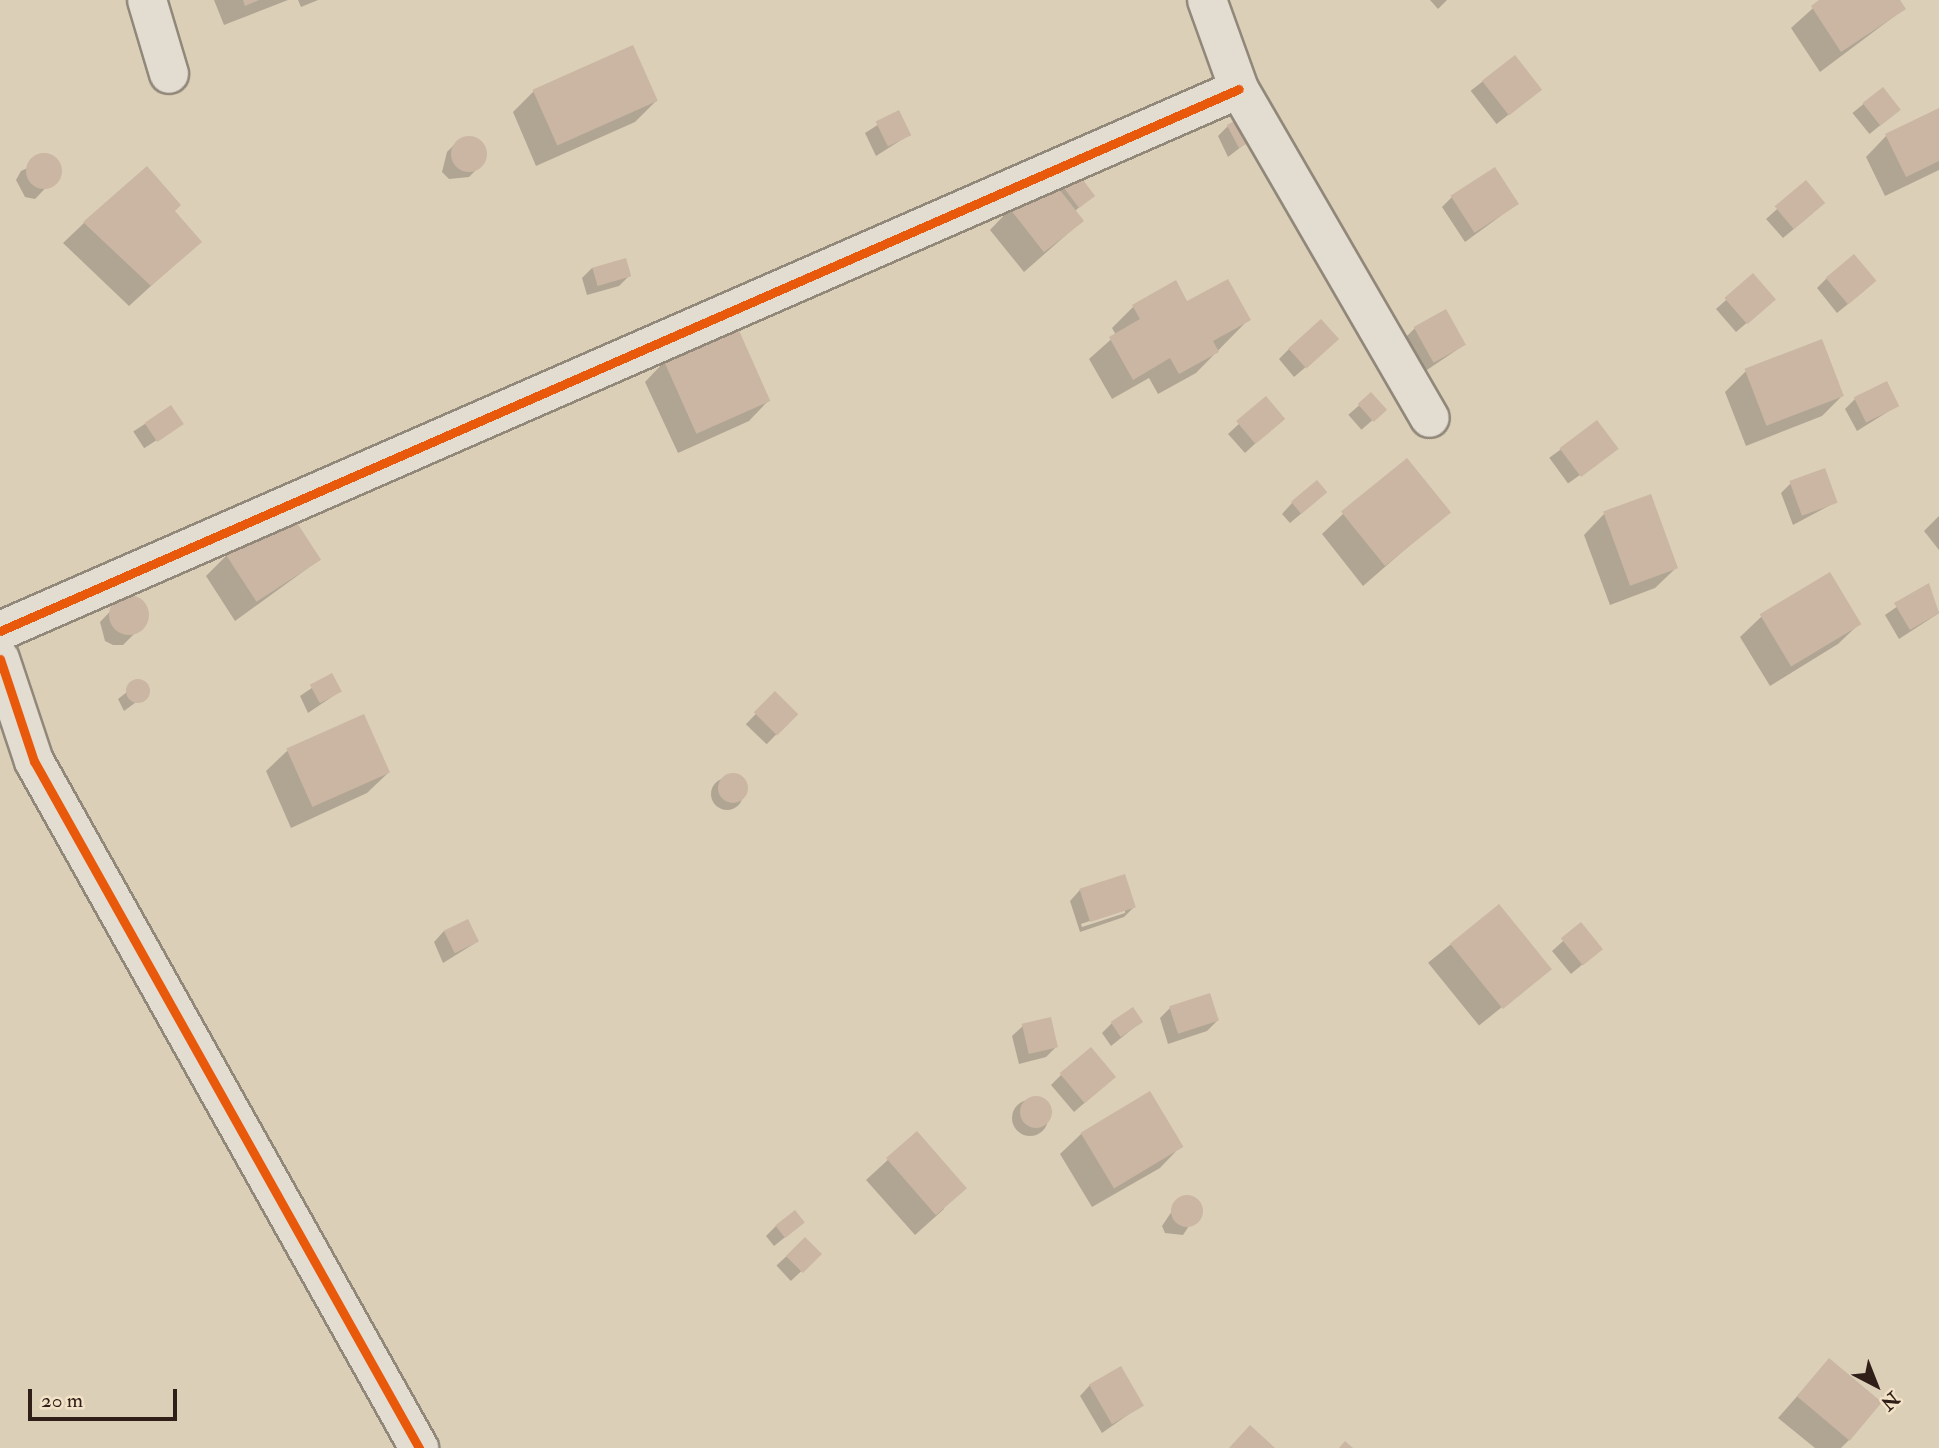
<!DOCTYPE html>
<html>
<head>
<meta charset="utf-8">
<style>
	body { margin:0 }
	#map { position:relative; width:1939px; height:1448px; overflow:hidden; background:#dccfb8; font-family:"IM FELL Double Pica",serif }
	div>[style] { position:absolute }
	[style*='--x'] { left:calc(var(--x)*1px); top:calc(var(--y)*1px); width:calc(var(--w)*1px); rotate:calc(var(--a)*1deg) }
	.shadow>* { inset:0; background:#0003; transform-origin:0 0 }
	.round { border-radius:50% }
	.building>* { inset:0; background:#cab6a3; transform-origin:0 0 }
	.roads { filter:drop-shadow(2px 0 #91887a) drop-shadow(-2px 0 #91887a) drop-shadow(0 2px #91887a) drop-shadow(0 -2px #91887a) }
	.minor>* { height:38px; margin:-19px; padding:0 19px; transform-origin:19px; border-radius:19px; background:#e3dcd1 }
	.cycleway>* { height:9px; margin:-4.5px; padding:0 4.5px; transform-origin:4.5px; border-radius:4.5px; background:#e8590c }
	span { translate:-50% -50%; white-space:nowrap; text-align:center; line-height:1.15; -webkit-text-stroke:7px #f2e2c7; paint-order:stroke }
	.north { position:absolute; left:1841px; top:1350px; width:70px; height:70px; -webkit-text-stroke:5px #f2e2c7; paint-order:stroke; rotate:138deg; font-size:19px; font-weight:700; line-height:28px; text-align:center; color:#2f1f18 }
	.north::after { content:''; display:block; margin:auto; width:24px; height:32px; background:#2f1f18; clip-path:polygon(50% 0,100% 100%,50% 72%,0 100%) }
	.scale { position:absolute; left:28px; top:1389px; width:149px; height:32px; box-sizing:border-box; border:4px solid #2f1f18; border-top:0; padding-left:9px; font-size:21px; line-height:24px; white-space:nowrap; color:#2f1f18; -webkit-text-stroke:5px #f2e2c7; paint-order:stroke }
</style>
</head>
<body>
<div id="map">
	<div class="shadow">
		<i style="clip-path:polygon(214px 0,288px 0,224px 25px)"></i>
		<i style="clip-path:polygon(298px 0,318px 0,301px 7px)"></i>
		<i style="clip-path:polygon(1430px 0,1447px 0,1438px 9px)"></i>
		<i style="clip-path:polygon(1822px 0,1898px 0,1904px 9px,1820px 72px,1791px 28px)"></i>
		<i style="left:1514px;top:57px;width:42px;height:55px;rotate:52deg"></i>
		<i style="left:1882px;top:89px;width:27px;height:38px;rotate:51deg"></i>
		<i style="clip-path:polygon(534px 91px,656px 101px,635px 122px,536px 166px,513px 112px)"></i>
		<i style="clip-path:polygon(1939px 110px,1939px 170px,1885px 196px,1866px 157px,1886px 136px)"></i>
		<i style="clip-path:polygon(898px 112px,909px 135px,876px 156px,865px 133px)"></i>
		<i style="clip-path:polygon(1228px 126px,1250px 140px,1228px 157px,1218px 136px)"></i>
		<i style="clip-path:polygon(478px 139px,485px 158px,480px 166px,469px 177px,449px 179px,442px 172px,447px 152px,457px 142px)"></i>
		<i style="clip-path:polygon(51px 157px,60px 173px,35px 199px,25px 197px,16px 180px,21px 171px)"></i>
		<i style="clip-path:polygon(1806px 183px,1813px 213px,1783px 238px,1766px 219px)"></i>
		<i style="clip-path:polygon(1062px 185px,1092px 196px,1075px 211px,1082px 221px,1024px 272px,990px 230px,1010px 209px)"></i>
		<i style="clip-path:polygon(1452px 197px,1517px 204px,1465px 242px,1442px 207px)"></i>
		<i style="clip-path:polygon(173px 211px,199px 242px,129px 306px,63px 243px,84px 223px)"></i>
		<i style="clip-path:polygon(592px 268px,629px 276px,619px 286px,587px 295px,582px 278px)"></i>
		<i style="clip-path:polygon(1753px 276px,1763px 309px,1736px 332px,1716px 309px)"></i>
		<i style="clip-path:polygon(1827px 278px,1864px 291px,1837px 313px,1817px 288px)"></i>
		<i style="clip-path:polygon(1175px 283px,1186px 304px,1249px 319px,1196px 373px,1158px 394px,1149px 378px,1112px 399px,1089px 359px,1116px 335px,1112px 328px,1133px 307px)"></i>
		<i style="clip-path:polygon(1415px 328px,1464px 345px,1424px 372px,1405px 338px)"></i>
		<i style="clip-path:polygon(1289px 349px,1327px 349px,1294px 377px,1279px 359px)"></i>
		<i style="clip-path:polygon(665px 361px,769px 400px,749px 421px,678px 453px,645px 382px)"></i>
		<i style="clip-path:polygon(1746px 371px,1842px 396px,1822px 416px,1746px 446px,1725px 392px)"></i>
		<i style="left:1371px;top:395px;width:20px;height:30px;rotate:49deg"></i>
		<i style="clip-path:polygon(1266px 399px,1275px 425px,1245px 453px,1228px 434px)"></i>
		<i style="clip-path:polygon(1855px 399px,1897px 406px,1857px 431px,1845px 409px)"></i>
		<i style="left:171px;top:407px;width:20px;height:45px;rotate:57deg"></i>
		<i style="left:1597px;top:423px;width:32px;height:59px;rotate:54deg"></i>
		<i style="clip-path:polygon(1791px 483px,1836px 502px,1793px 525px,1781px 493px)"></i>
		<i style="clip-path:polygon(1315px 502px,1290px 523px,1282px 514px,1292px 503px)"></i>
		<i style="clip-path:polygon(1448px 512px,1363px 586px,1322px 534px,1343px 514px)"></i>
		<i style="clip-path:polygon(1604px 514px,1676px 568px,1655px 588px,1610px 605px,1584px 535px)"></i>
		<i style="clip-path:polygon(1939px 516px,1939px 550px,1924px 531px)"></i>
		<i style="clip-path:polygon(227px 555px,319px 560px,235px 621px,206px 576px)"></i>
		<i style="clip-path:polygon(1829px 574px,1859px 624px,1838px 644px,1770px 686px,1740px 637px,1761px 617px)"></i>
		<i style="clip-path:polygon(1928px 585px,1939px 613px,1899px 639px,1885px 615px)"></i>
		<i style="clip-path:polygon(124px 597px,148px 610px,148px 620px,123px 645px,113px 645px,105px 641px,100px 622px)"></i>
		<i style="clip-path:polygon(331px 675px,339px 692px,308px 713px,300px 696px)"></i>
		<i style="clip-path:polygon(141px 681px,147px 694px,124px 711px,118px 699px)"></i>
		<i style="left:775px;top:694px;width:29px;height:42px;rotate:44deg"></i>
		<i style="clip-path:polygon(287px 751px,388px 773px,367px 793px,291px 828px,266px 771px)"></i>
		<i class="round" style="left:711px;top:778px;width:32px;height:32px"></i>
		<i style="clip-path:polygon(evenodd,1080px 890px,1134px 907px,1124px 917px,1080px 932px,1070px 901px,1080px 890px,1125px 909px,1125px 913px,1082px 927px,1081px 924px,1125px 909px)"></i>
		<i style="left:1498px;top:906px;width:81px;height:90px;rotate:51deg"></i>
		<i style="clip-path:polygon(1581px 925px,1590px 958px,1571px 974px,1552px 951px)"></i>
		<i style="clip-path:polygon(444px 931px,477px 942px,443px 963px,434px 942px)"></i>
		<i style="clip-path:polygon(1170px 1008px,1217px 1021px,1207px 1031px,1168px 1044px,1160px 1018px)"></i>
		<i style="clip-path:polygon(1141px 1022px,1111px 1046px,1102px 1033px,1112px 1023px)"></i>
		<i style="clip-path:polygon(1023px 1026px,1056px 1047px,1046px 1057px,1019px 1064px,1012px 1036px)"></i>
		<i style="clip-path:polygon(1061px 1075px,1103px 1087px,1074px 1112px,1051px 1085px)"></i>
		<i class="round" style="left:1012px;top:1100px;width:36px;height:36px"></i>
		<i style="clip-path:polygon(917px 1133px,944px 1209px,915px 1235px,866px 1180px)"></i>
		<i style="clip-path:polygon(1081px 1134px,1180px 1147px,1160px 1168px,1092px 1207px,1060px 1154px)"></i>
		<i style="clip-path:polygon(1180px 1199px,1197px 1201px,1201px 1208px,1183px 1235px,1165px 1233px,1162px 1226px)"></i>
		<i style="clip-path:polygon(803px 1223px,774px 1246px,766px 1236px,776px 1226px)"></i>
		<i style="left:805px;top:1239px;width:21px;height:39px;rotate:47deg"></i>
		<i style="clip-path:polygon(1829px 1360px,1850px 1439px,1841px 1448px,1815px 1448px,1778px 1418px)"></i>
		<i style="clip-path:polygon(1090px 1385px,1142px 1405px,1102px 1433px,1080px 1396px)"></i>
	</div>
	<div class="building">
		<i style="clip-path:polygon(243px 0,259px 0,245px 6px)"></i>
		<i style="clip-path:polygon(1819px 0,1900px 0,1906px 9px,1841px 52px,1811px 6px)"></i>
		<i style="left:633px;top:45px;width:61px;height:110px;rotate:66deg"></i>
		<i style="left:1515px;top:55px;width:44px;height:42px;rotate:52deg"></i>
		<i style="left:1883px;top:87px;width:29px;height:26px;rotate:52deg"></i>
		<i style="clip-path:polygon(1939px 108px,1939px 161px,1906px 177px,1885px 134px)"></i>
		<i style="left:899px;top:110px;width:28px;height:26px;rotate:64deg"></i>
		<i style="left:1240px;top:118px;width:26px;height:15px;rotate:62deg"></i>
		<i class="round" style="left:451px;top:136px;width:36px;height:36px"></i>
		<i class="round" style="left:26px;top:153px;width:36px;height:36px"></i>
		<i style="clip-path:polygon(147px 166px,181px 205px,175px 211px,202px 242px,151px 286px,83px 222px)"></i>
		<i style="left:1495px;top:167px;width:44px;height:53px;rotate:57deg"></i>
		<i style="left:1077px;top:172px;width:30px;height:20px;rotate:53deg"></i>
		<i style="left:1049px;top:176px;width:57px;height:51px;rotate:52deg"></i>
		<i style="left:1806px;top:180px;width:30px;height:41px;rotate:50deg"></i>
		<i style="left:1854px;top:254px;width:35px;height:37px;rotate:50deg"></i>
		<i style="left:626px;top:258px;width:19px;height:35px;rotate:74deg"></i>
		<i style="left:1753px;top:273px;width:35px;height:38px;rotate:49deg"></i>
		<i style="clip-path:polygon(1228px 279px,1251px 320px,1213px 341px,1219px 352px,1179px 374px,1170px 358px,1133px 380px,1109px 337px,1140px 319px,1132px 305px,1176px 280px,1187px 301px)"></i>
		<i style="left:1446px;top:309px;width:41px;height:37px;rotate:61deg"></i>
		<i style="left:1321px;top:319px;width:27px;height:44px;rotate:48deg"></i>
		<i style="left:737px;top:326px;width:82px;height:81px;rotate:66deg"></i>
		<i style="left:1822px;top:339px;width:61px;height:83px;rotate:69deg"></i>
		<i style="left:1887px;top:381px;width:28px;height:37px;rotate:64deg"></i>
		<i style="left:1371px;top:392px;width:24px;height:18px;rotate:48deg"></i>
		<i style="left:1266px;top:396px;width:30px;height:39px;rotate:50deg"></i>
		<i style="left:171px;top:405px;width:23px;height:32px;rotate:56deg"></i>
		<i style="left:1597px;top:420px;width:36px;height:47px;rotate:53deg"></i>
		<i style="left:1407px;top:458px;width:70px;height:85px;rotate:51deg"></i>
		<i style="left:1825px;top:468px;width:37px;height:38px;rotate:70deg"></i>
		<i style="left:1317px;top:480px;width:16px;height:34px;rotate:50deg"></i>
		<i style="left:1651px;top:494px;width:79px;height:51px;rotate:70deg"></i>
		<i style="left:290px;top:512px;width:57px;height:77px;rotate:57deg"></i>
		<i style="left:1830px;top:572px;width:61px;height:82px;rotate:59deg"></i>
		<i style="clip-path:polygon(1929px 583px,1939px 613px,1910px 630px,1894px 603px)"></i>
		<i class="round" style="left:109px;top:595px;width:40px;height:40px"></i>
		<i style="left:332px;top:673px;width:21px;height:25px;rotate:62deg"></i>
		<i class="round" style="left:126px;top:679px;width:24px;height:24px"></i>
		<i style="left:775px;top:691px;width:33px;height:30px;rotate:45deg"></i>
		<i style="left:364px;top:714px;width:64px;height:85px;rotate:66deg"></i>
		<i class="round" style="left:718px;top:773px;width:30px;height:30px"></i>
		<i style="left:1125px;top:874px;width:35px;height:48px;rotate:72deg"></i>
		<i style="left:1499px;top:904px;width:84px;height:63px;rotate:51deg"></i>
		<i style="left:468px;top:919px;width:25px;height:27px;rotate:64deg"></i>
		<i style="left:1581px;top:922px;width:35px;height:26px;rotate:51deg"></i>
		<i style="left:1210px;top:993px;width:29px;height:43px;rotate:72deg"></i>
		<i style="left:1133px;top:1007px;width:18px;height:27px;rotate:56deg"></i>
		<i style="left:1051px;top:1017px;width:31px;height:30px;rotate:77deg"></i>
		<i style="left:1091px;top:1047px;width:39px;height:41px;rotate:50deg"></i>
		<i style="left:1150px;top:1091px;width:65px;height:81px;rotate:59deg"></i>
		<i class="round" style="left:1020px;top:1096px;width:32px;height:32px"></i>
		<i style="left:917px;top:1131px;width:76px;height:41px;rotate:49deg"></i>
		<i class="round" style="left:1171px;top:1195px;width:32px;height:32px"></i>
		<i style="left:795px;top:1210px;width:16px;height:25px;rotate:52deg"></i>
		<i style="left:805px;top:1237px;width:24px;height:27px;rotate:45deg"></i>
		<i style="left:1829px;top:1358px;width:69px;height:50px;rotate:40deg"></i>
		<i style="left:1121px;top:1366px;width:46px;height:37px;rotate:60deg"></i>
		<i style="clip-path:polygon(1250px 1425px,1275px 1448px,1229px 1448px)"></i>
		<i style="clip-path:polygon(1345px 1441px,1353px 1448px,1339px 1448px)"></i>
	</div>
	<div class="roads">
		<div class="minor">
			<i style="--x:147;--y:0;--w:77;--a:73.4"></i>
			<i style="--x:1207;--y:0;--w:95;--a:70.2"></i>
			<i style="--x:1239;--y:89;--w:380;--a:59.9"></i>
			<i style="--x:0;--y:631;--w:1352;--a:-23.63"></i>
			<i style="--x:0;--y:659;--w:108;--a:71.6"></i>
			<i style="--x:34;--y:761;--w:788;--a:60.73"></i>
		</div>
	</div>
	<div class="cycleway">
		<i style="--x:0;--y:631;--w:1352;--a:-23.63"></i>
		<i style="--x:0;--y:659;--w:108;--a:71.6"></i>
		<i style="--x:34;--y:761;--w:788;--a:60.73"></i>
	</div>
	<div class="north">N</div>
	<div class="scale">20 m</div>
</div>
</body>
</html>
